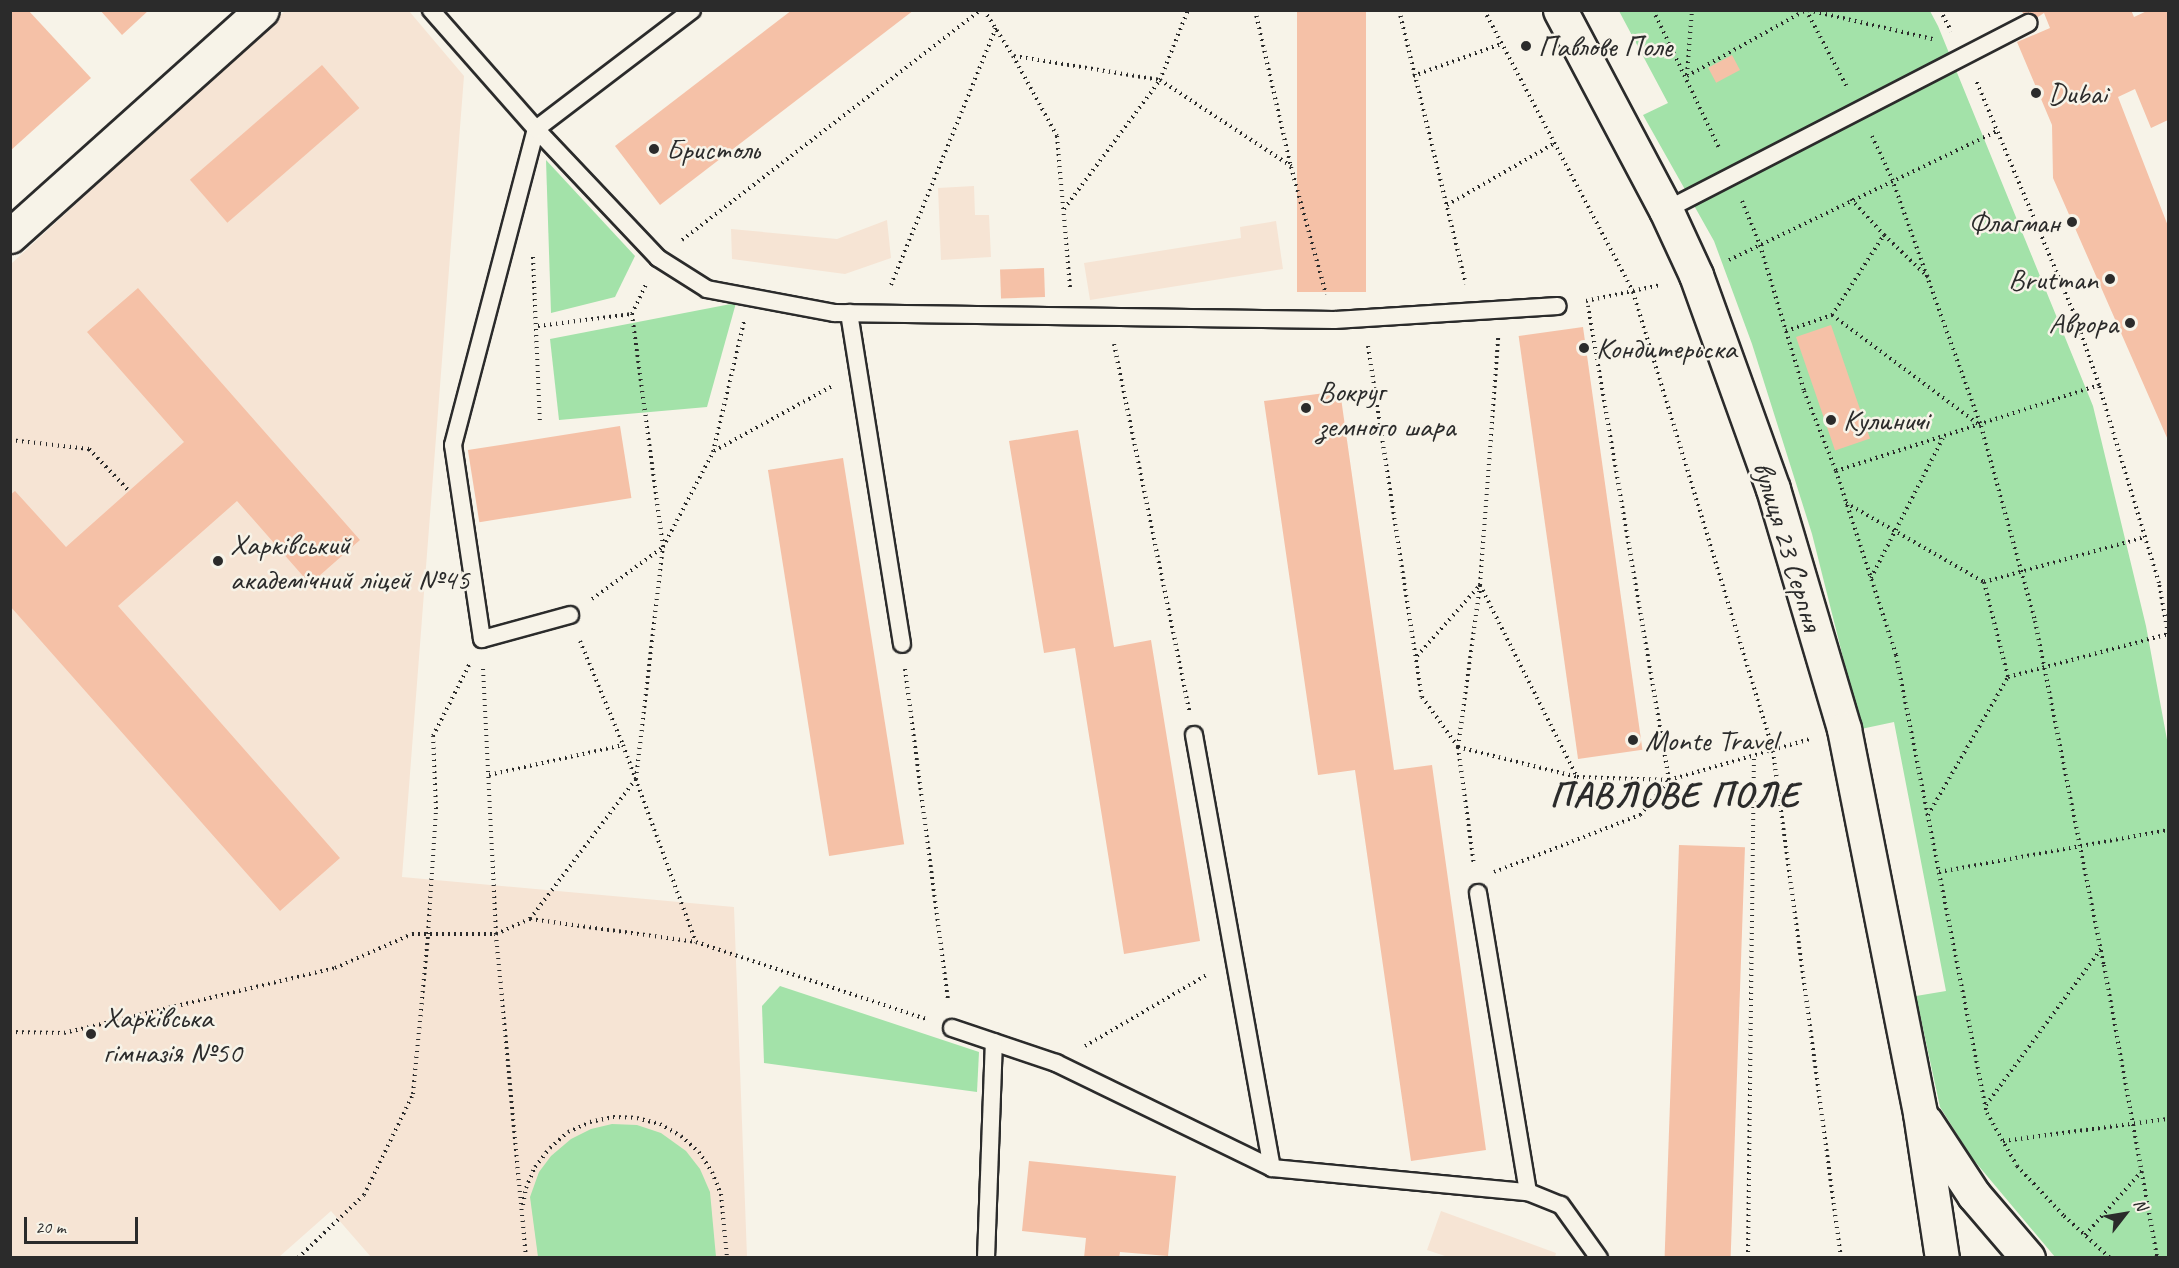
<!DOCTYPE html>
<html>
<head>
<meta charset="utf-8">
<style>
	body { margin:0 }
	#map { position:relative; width:2179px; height:1268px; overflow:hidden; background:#f7f3e8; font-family:Caveat,sans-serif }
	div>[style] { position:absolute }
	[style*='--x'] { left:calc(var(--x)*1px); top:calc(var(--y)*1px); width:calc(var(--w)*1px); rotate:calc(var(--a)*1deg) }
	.built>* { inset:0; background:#f6e4d4 }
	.green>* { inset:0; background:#a3e2a9 }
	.building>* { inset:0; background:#f5c1a7; transform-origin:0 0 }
	.path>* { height:4px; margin-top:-2px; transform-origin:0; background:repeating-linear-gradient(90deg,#2b2b2b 0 1.5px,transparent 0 6px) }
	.roads { filter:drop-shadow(2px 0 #2b2b2b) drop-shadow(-2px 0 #2b2b2b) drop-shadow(0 2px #2b2b2b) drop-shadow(0 -2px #2b2b2b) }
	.lane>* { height:16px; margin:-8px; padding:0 8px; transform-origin:8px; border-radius:8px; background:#f7f3e8 }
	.street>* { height:33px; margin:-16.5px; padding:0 16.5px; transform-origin:16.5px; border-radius:16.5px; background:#f7f3e8 }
	.secondary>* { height:33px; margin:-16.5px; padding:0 16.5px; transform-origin:16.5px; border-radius:16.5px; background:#f7f3e8 }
	.dots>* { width:16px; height:16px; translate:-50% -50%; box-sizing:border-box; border:3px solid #f7f3e8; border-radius:50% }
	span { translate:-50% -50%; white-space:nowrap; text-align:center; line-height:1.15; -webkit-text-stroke:5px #f7f3e8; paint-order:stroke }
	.poi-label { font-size:30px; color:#2b2b2b }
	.left { translate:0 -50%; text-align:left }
	.right { translate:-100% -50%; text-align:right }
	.street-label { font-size:30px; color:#2b2b2b }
	.district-label { font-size:36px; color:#2b2b2b; font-weight:700; letter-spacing:1.5px }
	.frame { position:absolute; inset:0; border:12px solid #2b2b2b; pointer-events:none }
	.north { position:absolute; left:2095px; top:1184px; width:60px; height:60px; -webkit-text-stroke:4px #f7f3e8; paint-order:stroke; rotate:59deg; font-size:16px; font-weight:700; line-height:24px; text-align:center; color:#2b2b2b }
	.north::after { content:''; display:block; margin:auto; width:21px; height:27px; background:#2b2b2b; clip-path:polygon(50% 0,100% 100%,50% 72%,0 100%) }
	.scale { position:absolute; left:24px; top:1217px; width:114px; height:27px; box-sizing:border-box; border:3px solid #2b2b2b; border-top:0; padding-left:8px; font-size:18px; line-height:21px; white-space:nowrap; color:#2b2b2b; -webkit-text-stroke:4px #f7f3e8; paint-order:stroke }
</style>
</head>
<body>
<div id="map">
	<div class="built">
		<i style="clip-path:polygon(285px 11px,409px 11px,464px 76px,402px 877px,734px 907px,747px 1257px,371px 1257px,331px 1211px,279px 1257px,11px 1258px,11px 264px)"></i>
		<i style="clip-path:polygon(974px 186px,975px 215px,989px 215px,991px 257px,941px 260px,938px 188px)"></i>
		<i style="clip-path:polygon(887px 220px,891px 258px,845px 274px,732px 259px,731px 229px,837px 239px)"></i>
		<i style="clip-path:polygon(1276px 221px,1283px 269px,1090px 300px,1084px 263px,1241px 238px,1240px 227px)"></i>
		<i style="clip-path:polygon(1441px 1211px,1556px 1253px,1555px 1257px,1448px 1257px,1427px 1250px)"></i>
	</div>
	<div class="green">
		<i style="clip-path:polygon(1619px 11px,1930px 11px,1938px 26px,2093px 406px,2146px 626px,2168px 745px,2168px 1257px,2055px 1257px,1972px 1158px,1940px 1107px,1916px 996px,1946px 991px,1894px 722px,1861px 729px,1812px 534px,1752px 344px,1714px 241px,1643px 115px,1668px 103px)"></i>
		<i style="clip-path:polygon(546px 160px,635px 256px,615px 297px,551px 313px)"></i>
		<i style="clip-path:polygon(736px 303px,707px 407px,559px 420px,550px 339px)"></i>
		<i style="clip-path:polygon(780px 986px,979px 1052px,977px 1092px,764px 1063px,762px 1006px)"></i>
		<i style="clip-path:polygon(612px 1124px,637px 1125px,661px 1133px,686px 1151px,700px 1169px,710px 1192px,716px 1257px,538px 1257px,530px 1197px,539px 1172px,551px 1156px,571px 1139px,591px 1129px)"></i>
	</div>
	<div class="building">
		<i style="clip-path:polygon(10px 10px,28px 10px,91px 78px,10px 151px)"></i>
		<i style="clip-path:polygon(100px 10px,149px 10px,122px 35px)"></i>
		<i style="clip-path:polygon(792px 10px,914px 10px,660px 205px,615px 146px)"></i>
		<i style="left:1297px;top:10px;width:69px;height:282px"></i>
		<i style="clip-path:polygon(2021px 10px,2131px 10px,2134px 17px,2149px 10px,2168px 10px,2168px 120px,2151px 128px,2135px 89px,2118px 97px,2168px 226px,2168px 440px,2053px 178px,2052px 125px,2017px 42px,2050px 28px,2044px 13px,2029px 23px)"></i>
		<i style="left:1732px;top:55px;width:17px;height:27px;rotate:62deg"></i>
		<i style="left:322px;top:65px;width:57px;height:175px;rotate:49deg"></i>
		<i style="left:1044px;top:268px;width:29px;height:44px;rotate:88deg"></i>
		<i style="clip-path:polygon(138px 288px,360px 540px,310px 584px,237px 501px,118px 606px,340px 858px,280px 911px,10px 606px,10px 495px,15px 491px,66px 547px,184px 442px,87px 332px)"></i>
		<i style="left:1831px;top:325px;width:120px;height:37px;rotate:71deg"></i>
		<i style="left:1583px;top:327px;width:427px;height:65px;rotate:82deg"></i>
		<i style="clip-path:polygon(1340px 391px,1394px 770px,1432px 765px,1486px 1150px,1411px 1161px,1355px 770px,1318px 775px,1264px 401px)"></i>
		<i style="left:620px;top:426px;width:73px;height:154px;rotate:81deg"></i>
		<i style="clip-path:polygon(1078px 430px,1114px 647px,1151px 640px,1200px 941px,1124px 954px,1075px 648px,1044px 653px,1009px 441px)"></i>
		<i style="left:843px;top:458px;width:391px;height:76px;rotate:81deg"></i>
		<i style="left:1679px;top:845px;width:66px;height:413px;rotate:2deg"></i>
		<i style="clip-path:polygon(1029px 1161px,1176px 1176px,1168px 1256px,1120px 1252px,1119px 1258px,1084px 1258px,1086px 1238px,1022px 1231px)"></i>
	</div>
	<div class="path">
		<i style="--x:984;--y:10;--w:54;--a:57.8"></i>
		<i style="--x:1013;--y:56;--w:91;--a:61.2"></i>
		<i style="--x:1057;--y:136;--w:154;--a:85.1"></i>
		<i style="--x:1255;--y:10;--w:161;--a:77.1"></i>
		<i style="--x:1291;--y:167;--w:132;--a:74.6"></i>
		<i style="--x:1399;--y:10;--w:282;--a:76.3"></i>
		<i style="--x:1484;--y:10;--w:319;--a:62.1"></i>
		<i style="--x:1633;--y:292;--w:480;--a:73"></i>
		<i style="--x:1773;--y:751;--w:512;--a:82.36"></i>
		<i style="--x:1653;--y:10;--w:155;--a:64.4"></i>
		<i style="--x:1806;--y:10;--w:87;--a:62"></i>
		<i style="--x:1808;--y:10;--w:128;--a:13.1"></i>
		<i style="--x:1940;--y:10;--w:24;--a:62"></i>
		<i style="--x:1014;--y:56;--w:148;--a:9.3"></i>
		<i style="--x:1160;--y:80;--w:157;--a:33.3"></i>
		<i style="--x:1687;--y:75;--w:65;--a:-85.6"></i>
		<i style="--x:1413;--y:76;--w:94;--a:-20"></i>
		<i style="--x:1687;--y:76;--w:136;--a:-29"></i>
		<i style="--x:1872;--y:136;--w:47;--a:65.1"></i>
		<i style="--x:1892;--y:179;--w:263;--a:70.2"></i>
		<i style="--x:1981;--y:426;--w:202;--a:74.5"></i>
		<i style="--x:2035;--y:621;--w:351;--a:78.7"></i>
		<i style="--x:2104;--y:965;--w:298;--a:79.7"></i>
		<i style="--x:1851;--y:199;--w:49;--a:47.5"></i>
		<i style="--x:1742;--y:201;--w:48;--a:67.8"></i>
		<i style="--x:1760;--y:245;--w:152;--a:73.2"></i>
		<i style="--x:1804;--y:391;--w:86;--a:68.2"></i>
		<i style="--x:1836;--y:471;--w:194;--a:71.9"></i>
		<i style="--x:1896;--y:655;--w:467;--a:78.8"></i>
		<i style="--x:1987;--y:1113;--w:61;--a:60.5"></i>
		<i style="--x:2017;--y:1166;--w:69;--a:46.8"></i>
		<i style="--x:2064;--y:1216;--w:62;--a:42.4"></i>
		<i style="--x:1447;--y:205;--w:122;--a:-29.9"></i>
		<i style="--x:1064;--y:209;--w:161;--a:-53.3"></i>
		<i style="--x:1160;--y:80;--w:75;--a:-68.2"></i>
		<i style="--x:682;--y:240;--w:377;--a:-37.6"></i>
		<i style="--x:533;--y:257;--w:164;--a:87.6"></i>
		<i style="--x:1729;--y:260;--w:297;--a:-25.7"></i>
		<i style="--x:891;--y:285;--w:278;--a:-67.8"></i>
		<i style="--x:1586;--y:301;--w:76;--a:-12.2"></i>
		<i style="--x:1832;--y:315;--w:186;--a:36.7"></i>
		<i style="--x:538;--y:326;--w:95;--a:-7.3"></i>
		<i style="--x:1786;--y:331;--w:49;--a:-19.2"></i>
		<i style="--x:1832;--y:315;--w:95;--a:-57"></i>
		<i style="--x:1884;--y:235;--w:61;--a:43.7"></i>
		<i style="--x:1114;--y:344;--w:374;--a:78.4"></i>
		<i style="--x:1368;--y:346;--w:355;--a:81.3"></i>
		<i style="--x:1422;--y:697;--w:62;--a:54.2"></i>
		<i style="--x:1458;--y:747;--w:119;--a:82.3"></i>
		<i style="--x:10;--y:440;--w:80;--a:6.5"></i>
		<i style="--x:89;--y:449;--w:58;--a:46.4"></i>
		<i style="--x:714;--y:451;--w:137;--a:-28.8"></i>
		<i style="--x:1836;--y:471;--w:277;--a:-18.1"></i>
		<i style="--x:1846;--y:503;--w:159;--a:29.8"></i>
		<i style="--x:1984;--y:582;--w:167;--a:-15.6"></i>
		<i style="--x:1871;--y:578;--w:157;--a:-62.8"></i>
		<i style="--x:1984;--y:582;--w:98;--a:75.8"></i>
		<i style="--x:1480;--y:585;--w:215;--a:63.2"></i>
		<i style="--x:1577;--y:777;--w:92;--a:1.9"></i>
		<i style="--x:1669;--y:780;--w:481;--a:-99.7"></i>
		<i style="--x:1480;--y:585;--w:163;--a:97.7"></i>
		<i style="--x:1458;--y:747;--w:123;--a:14.1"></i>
		<i style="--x:592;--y:599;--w:88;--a:-36.2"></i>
		<i style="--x:663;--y:547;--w:235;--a:-97.6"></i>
		<i style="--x:632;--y:314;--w:33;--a:-65"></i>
		<i style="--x:580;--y:641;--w:113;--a:67.5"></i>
		<i style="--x:623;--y:745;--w:210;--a:69.7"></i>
		<i style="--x:696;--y:942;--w:243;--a:18.5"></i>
		<i style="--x:1417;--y:656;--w:95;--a:-48.4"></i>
		<i style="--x:1480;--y:585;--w:249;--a:-85.8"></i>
		<i style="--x:905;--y:669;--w:335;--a:82.6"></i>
		<i style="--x:489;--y:775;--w:137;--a:-12.6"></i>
		<i style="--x:1928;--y:815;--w:160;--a:-59.9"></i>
		<i style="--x:2008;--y:677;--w:166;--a:-15"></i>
		<i style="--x:2168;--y:634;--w:52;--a:-100"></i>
		<i style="--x:2159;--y:583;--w:207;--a:-106.9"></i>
		<i style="--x:2099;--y:385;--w:73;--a:-109.2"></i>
		<i style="--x:2075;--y:316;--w:256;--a:-112.8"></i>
		<i style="--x:1494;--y:872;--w:157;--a:-21.3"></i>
		<i style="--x:1640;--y:815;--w:45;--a:-50.4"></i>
		<i style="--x:1669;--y:780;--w:147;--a:-16.2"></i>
		<i style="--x:1939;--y:872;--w:233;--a:-10.4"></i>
		<i style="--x:530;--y:919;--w:176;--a:-52.9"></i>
		<i style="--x:636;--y:779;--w:234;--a:-83.4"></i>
		<i style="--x:663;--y:547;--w:107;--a:-62.2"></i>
		<i style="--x:713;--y:452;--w:134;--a:-76.6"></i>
		<i style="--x:10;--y:1032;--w:54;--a:1.1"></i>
		<i style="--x:64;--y:1033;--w:279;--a:-13.5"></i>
		<i style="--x:335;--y:968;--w:84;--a:-23.8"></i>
		<i style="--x:412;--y:934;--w:84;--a:0"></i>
		<i style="--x:496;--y:934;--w:268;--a:-92.8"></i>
		<i style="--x:1085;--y:1046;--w:143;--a:-30.3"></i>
		<i style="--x:1986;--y:1105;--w:194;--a:-53.6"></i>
		<i style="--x:2003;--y:1141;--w:166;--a:-7.6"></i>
		<i style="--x:523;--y:1205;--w:17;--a:-80"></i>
		<i style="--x:526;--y:1188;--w:23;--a:-67"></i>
		<i style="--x:535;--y:1167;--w:24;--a:-52"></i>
		<i style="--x:550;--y:1148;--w:24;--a:-42"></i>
		<i style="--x:568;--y:1132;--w:24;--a:-24"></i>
		<i style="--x:590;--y:1122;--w:24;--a:-12"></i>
		<i style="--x:613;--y:1117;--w:24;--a:2"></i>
		<i style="--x:637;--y:1118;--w:24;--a:15"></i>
		<i style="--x:660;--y:1124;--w:24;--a:30"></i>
		<i style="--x:681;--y:1136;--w:24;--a:42"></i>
		<i style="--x:699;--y:1152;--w:24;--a:57"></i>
		<i style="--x:712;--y:1172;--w:24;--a:68"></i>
		<i style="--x:721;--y:1194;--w:64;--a:84.6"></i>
		<i style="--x:2085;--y:1235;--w:86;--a:-48.3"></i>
		<i style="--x:298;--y:1258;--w:91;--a:-43.7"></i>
		<i style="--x:364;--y:1195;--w:112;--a:-64.1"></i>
		<i style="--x:413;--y:1094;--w:161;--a:-84.6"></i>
		<i style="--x:428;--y:934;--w:125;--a:-86.3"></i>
		<i style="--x:436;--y:809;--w:73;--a:-92.4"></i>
		<i style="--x:433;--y:736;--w:82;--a:-63.1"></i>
		<i style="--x:526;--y:1258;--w:325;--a:-95.3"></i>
		<i style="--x:496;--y:934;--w:37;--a:-24"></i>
		<i style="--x:530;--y:919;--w:168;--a:7.9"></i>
		<i style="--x:1748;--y:1258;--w:502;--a:-89.32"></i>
	</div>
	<div class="roads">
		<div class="lane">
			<i style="--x:431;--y:10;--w:159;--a:48.6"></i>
			<i style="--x:536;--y:129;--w:178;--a:46.6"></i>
			<i style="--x:658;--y:258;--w:58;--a:32.3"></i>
			<i style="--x:707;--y:289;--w:129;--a:10.7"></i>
			<i style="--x:834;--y:313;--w:500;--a:0.8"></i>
			<i style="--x:1334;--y:320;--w:224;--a:-3.6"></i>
			<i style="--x:1666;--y:210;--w:408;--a:-27.3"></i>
			<i style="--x:849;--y:313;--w:335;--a:80.9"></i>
			<i style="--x:570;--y:615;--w:91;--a:164.7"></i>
			<i style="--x:482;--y:639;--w:196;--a:-98.5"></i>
			<i style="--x:453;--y:445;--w:327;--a:-75.3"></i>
			<i style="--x:536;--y:129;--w:196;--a:-37.3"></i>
			<i style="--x:1194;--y:735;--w:440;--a:79.8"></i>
			<i style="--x:1478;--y:893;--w:303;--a:80.5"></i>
			<i style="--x:952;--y:1028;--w:110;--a:18.6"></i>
			<i style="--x:1056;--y:1063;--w:240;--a:25.9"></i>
			<i style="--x:1272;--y:1168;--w:257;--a:5.4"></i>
			<i style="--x:1528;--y:1192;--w:35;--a:22"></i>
			<i style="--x:1561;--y:1205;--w:65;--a:54.4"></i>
			<i style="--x:986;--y:1258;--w:216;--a:-87.9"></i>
		</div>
		<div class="street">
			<i style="--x:10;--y:236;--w:338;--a:-41.9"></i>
		</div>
		<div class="secondary">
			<i style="--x:1560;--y:10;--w:226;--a:62.1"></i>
			<i style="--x:1666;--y:210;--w:72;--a:65.2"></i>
			<i style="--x:1696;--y:275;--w:227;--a:70.2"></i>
			<i style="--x:1773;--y:489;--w:250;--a:73.5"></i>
			<i style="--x:1844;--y:729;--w:391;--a:78.8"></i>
			<i style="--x:1920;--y:1113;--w:147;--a:81.4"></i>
			<i style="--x:1926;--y:1122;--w:87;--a:56.7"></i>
			<i style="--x:1974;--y:1195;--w:83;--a:49.4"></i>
		</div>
	</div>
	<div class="dots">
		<i style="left:1526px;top:46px;background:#2b2b2b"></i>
		<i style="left:2036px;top:93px;background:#2b2b2b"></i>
		<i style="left:654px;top:149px;background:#2b2b2b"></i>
		<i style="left:2072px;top:222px;background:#2b2b2b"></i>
		<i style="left:2110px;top:279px;background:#2b2b2b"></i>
		<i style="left:2130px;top:323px;background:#2b2b2b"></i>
		<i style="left:1584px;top:348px;background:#2b2b2b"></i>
		<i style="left:1306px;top:408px;background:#2b2b2b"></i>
		<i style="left:1831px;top:420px;background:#2b2b2b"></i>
		<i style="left:218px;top:561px;background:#2b2b2b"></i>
		<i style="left:1633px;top:740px;background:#2b2b2b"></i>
		<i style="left:91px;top:1034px;background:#2b2b2b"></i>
	</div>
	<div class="poi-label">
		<span class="left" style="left:1538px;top:46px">Павлове Поле</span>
		<span class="left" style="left:2048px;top:93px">Dubai</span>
		<span class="left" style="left:666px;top:149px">Бристоль</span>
		<span class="right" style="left:2060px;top:222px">Флагман</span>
		<span class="right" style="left:2098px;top:279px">Brutman</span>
		<span class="right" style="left:2118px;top:323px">Аврора</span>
		<span class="left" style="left:1596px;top:348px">Кондитерьска</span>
		<span class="left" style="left:1318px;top:408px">Вокруг<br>земного шара</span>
		<span class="left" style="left:1843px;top:420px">Кулиничі</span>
		<span class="left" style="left:230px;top:561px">Харківський<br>академічний ліцей №45</span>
		<span class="left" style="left:1645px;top:740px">Monte Travel</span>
		<span class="left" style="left:103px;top:1034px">Харківська<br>гімназія №50</span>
	</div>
	<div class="street-label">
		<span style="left:1788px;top:546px;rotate:73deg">вулиця 23 Серпня</span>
	</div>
	<div class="district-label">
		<span style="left:1675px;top:795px">ПАВЛОВЕ ПОЛЕ</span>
	</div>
	<div class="frame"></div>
	<div class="north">N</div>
	<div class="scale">20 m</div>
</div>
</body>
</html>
